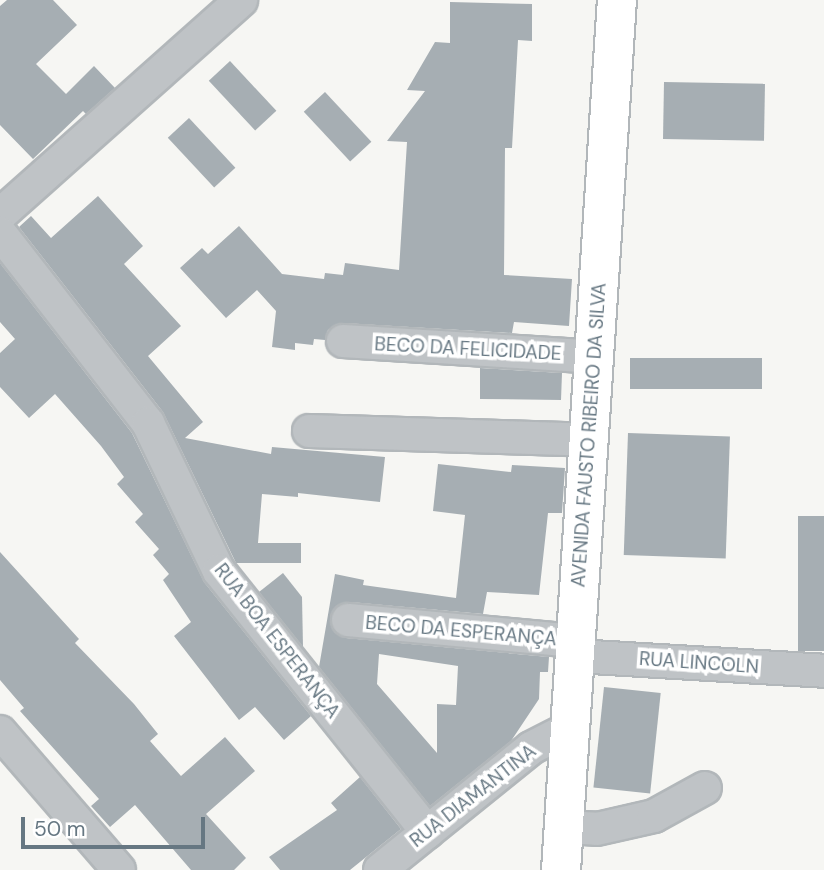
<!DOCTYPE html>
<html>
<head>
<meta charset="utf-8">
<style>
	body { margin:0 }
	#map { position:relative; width:824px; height:870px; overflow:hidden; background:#f6f6f3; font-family:"DM Sans",sans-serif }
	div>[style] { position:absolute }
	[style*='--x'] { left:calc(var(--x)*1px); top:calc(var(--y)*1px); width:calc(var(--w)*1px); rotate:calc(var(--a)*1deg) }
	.building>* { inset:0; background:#a6aeb3; transform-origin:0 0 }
	.roads { filter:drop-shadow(2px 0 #b2b7ba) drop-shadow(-2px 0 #b2b7ba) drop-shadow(0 2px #b2b7ba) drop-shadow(0 -2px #b2b7ba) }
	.minor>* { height:32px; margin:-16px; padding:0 16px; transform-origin:16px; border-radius:16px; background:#bfc3c6 }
	.major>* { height:38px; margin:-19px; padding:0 19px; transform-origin:19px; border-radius:19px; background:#fff }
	span { translate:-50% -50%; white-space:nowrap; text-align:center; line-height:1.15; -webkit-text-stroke:7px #fff; paint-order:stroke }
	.street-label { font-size:19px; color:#667782 }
	.scale { position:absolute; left:21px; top:817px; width:184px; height:32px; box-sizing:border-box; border:4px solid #667782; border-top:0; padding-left:9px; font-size:21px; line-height:24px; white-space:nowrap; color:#667782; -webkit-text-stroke:5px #fff; paint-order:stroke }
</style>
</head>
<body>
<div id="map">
	<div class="building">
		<i style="clip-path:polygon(7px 0,53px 0,77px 25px,36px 64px,66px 94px,94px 66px,115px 88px,86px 114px,83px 111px,33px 159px,0 125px,0 6px)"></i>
		<i style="clip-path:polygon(450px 2px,532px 4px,532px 41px,518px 40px,512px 148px,505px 148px,504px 275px,572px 279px,569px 326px,514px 322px,512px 333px,343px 323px,328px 330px,325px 340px,314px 339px,313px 345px,295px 343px,295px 350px,272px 347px,276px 311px,257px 290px,226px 318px,180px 268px,202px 248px,208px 254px,239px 226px,282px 274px,324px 279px,325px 273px,343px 275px,345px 263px,399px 270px,407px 142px,387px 141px,425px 91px,407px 90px,435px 42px,450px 43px)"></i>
		<i style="left:230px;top:61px;width:68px;height:29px;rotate:47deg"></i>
		<i style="left:664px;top:82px;width:101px;height:57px;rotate:1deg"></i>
		<i style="left:325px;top:92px;width:68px;height:29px;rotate:47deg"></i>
		<i style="left:189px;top:118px;width:68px;height:29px;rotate:47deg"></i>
		<i style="clip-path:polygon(98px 196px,143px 246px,124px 264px,181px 326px,148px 356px,203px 422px,185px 438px,271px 454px,272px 447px,385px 457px,380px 502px,298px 493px,298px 497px,262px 494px,258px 543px,301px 543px,301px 563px,236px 563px,163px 412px,19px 227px,31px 216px,51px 238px)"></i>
		<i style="clip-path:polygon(0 263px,132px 433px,204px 582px,311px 716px,284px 740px,255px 707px,239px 720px,174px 636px,191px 622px,163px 580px,169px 574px,153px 555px,159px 549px,135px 522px,143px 514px,117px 484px,124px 477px,101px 446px,55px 394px,29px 418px,0 387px,0 353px,15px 339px,0 322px)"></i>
		<i style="left:630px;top:358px;width:132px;height:31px"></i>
		<i style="clip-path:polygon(480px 368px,562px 373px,561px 400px,480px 399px)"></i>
		<i style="left:628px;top:433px;width:102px;height:122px;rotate:2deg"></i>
		<i style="clip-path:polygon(evenodd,438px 464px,511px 472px,512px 465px,565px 468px,562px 513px,548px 513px,539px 595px,487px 592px,483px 614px,350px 602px,333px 610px,332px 628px,346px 638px,549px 657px,548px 672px,540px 672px,539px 699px,511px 741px,430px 806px,319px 667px,335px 574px,364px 580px,363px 585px,456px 598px,465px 515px,433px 511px,438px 464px,379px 654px,458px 666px,456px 705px,437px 704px,437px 753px,377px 684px,379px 654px)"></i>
		<i style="left:798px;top:516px;width:26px;height:135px"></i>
		<i style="clip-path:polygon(0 552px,79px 639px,75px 643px,134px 704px,158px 734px,150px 741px,181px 776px,225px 737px,255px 771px,206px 814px,246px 858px,234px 870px,191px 870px,135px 805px,110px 827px,91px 806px,99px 799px,20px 711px,24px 708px,0 680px)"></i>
		<i style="clip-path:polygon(283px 573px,302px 597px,303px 647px,259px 592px)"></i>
		<i style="left:604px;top:687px;width:57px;height:101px;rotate:6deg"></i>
		<i style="clip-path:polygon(360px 777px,401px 829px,350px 870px,280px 870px,269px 857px,337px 810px,331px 803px)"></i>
	</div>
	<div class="roads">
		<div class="minor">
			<i style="--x:0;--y:215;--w:323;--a:-41.7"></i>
			<i style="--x:0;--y:233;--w:241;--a:52.1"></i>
			<i style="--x:148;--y:423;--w:164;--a:64.4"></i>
			<i style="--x:219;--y:571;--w:334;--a:51.4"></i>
			<i style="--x:343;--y:341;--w:252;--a:3.6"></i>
			<i style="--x:309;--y:431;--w:280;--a:1.8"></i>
			<i style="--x:348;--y:620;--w:228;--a:5.3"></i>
			<i style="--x:575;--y:656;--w:249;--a:3.4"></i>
			<i style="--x:0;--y:732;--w:182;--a:49.2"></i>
			<i style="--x:564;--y:827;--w:33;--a:3"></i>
			<i style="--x:597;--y:829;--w:58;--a:-12.8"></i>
			<i style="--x:654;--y:816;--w:58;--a:-28.8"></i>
			<i style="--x:380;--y:870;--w:194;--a:-38.9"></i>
			<i style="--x:531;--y:748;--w:44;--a:-27.1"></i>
		</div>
		<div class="major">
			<i style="--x:561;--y:870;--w:872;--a:-86.32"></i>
		</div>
	</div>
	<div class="street-label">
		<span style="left:468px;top:349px;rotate:3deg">BECO DA FELICIDADE</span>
		<span style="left:589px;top:435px;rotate:-86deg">AVENIDA FAUSTO RIBEIRO DA SILVA</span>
		<span style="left:461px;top:631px;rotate:5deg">BECO DA ESPERANÇA</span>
		<span style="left:277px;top:641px;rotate:52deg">RUA BOA ESPERANÇA</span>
		<span style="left:699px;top:663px;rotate:4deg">RUA LINCOLN</span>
		<span style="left:473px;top:796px;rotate:-38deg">RUA DIAMANTINA</span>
	</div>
	<div class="scale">50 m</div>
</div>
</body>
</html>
